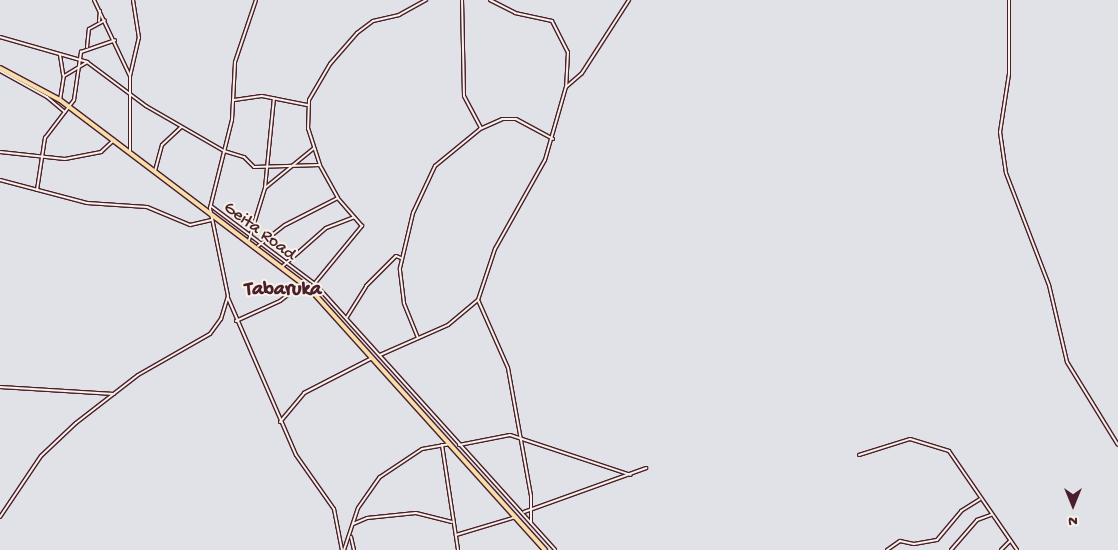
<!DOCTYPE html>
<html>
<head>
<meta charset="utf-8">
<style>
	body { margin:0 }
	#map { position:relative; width:1118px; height:550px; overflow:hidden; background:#e0e2e8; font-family:"Gochi Hand",sans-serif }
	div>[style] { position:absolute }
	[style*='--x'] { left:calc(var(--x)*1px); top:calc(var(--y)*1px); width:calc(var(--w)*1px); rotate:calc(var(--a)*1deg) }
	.roads { filter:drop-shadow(1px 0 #4a1f2b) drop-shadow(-1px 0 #4a1f2b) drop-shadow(0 1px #4a1f2b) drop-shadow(0 -1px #4a1f2b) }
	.minor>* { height:2px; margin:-1px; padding:0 1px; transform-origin:1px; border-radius:1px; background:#f7f3e8 }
	.trunk>* { height:4px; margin:-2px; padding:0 2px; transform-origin:2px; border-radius:2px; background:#f8deab }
	span { translate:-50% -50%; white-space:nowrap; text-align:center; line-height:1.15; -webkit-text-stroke:4px #f7f3e8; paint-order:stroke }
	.street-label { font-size:18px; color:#4a1f2b }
	.quarter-label { font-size:20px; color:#4a1f2b; font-weight:700 }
	.north { position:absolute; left:1048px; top:480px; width:50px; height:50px; -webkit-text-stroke:4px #f7f3e8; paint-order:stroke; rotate:180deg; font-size:14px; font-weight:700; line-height:20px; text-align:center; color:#4a1f2b }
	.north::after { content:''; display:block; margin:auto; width:18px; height:22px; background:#4a1f2b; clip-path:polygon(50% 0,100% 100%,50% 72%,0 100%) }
</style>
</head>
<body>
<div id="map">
	<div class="roads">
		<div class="minor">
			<i style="--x:94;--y:0;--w:84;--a:64.7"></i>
			<i style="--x:130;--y:76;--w:76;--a:90"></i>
			<i style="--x:462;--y:0;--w:96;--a:88.8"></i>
			<i style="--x:464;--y:96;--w:36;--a:62"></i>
			<i style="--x:490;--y:0;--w:28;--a:27"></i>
			<i style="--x:515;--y:13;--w:38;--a:12"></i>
			<i style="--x:552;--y:21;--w:35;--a:63"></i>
			<i style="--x:568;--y:52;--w:35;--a:93"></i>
			<i style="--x:1009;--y:0;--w:74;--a:90"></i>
			<i style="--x:1009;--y:74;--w:59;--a:98.8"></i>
			<i style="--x:1000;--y:132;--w:41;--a:81.7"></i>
			<i style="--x:1006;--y:173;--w:120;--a:69"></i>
			<i style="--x:1049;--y:285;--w:79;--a:76.8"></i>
			<i style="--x:1067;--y:362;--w:97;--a:58.4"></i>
			<i style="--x:99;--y:21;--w:10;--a:-84"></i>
			<i style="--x:0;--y:37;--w:91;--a:16"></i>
			<i style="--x:87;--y:62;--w:74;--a:36.7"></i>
			<i style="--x:146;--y:106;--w:90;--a:30"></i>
			<i style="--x:224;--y:151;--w:21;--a:17"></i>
			<i style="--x:244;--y:157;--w:14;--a:45"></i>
			<i style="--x:254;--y:167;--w:66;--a:-1.7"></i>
			<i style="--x:87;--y:47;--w:18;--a:-84"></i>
			<i style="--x:89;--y:29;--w:18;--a:-29"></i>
			<i style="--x:60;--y:55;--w:20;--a:81"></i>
			<i style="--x:0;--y:71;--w:54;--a:29"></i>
			<i style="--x:47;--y:97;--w:23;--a:40"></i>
			<i style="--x:130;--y:76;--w:39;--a:-77"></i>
			<i style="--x:139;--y:38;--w:38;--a:-99"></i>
			<i style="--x:60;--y:100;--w:24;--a:-81"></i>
			<i style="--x:64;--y:76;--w:27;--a:-31"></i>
			<i style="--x:234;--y:100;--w:28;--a:-8"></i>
			<i style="--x:262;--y:96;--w:46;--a:11.3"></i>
			<i style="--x:0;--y:152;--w:65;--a:6.1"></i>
			<i style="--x:65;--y:159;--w:37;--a:-11"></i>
			<i style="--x:101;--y:152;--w:18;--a:-43"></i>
			<i style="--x:155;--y:171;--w:27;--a:-75"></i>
			<i style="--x:162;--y:145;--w:26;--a:-43"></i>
			<i style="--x:0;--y:180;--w:90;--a:14.8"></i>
			<i style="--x:87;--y:203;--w:60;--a:3.8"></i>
			<i style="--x:147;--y:207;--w:47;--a:22.7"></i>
			<i style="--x:190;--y:225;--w:22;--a:-13"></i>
			<i style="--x:265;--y:188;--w:63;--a:-39.2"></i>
			<i style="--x:37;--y:190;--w:53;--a:-81.3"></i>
			<i style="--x:45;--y:138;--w:48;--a:-52.7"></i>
			<i style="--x:74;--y:100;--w:49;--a:-81.7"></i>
			<i style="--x:81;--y:52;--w:36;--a:-19"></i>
			<i style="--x:211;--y:206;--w:130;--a:36.9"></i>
			<i style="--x:315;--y:284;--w:358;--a:47.9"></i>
			<i style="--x:362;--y:226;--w:37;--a:-131"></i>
			<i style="--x:338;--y:198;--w:38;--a:-119"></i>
			<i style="--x:320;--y:165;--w:38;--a:-108"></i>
			<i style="--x:308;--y:129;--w:29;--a:-88"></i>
			<i style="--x:309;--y:100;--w:42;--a:-59.7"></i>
			<i style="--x:330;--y:64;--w:41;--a:-48.9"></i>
			<i style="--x:357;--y:33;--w:20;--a:-37"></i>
			<i style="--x:373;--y:21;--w:27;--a:-13"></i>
			<i style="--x:399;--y:15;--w:31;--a:-29"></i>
			<i style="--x:249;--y:240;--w:54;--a:-72.9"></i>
			<i style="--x:265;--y:188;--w:90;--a:-84.3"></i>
			<i style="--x:258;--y:246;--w:34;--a:-38"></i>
			<i style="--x:285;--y:225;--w:59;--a:-27"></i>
			<i style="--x:283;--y:266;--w:57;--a:-41.5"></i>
			<i style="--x:326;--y:228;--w:30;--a:-21"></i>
			<i style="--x:310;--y:289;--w:82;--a:-50.5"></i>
			<i style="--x:228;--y:298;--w:171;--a:66.6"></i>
			<i style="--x:296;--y:455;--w:66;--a:54.9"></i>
			<i style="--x:334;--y:509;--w:42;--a:79"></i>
			<i style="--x:478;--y:300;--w:74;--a:66.2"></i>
			<i style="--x:508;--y:368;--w:130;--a:79.8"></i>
			<i style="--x:531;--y:496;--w:27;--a:90"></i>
			<i style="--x:347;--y:317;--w:36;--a:-58"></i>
			<i style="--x:366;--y:286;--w:42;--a:-45"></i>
			<i style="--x:396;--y:256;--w:5;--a:22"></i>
			<i style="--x:236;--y:321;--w:48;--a:-24.4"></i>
			<i style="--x:280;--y:301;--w:29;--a:-38"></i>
			<i style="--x:418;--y:338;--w:38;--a:-112"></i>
			<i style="--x:404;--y:303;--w:35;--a:-97"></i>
			<i style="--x:400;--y:268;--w:57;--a:-76.7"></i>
			<i style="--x:413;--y:213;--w:52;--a:-64.9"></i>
			<i style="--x:435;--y:166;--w:58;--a:-39.4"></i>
			<i style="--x:480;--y:129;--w:24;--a:-24"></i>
			<i style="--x:502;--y:119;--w:14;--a:0"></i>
			<i style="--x:516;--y:119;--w:42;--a:28.4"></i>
			<i style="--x:380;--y:355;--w:74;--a:-23.8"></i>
			<i style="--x:448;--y:325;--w:39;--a:-40"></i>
			<i style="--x:478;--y:300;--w:54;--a:-71.6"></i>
			<i style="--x:495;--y:249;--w:102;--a:-60.7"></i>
			<i style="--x:545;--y:160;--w:76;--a:-74"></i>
			<i style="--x:566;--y:87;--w:21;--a:-41"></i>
			<i style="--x:582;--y:73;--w:87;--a:-57.2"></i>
			<i style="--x:0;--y:387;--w:114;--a:3.5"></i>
			<i style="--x:280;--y:422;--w:38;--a:-50"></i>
			<i style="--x:304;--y:393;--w:76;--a:-27.2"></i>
			<i style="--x:442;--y:445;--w:106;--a:81.3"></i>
			<i style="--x:459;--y:445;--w:52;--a:-11.1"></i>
			<i style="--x:510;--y:435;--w:127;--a:18.3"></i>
			<i style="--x:859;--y:455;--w:53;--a:-17.4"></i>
			<i style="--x:910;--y:439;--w:41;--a:17.1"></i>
			<i style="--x:949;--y:451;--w:120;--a:55.5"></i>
			<i style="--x:524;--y:512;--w:130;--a:-19.8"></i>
			<i style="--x:0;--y:517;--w:73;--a:-56.1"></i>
			<i style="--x:41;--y:456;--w:48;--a:-43.3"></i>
			<i style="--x:76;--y:423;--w:78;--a:-37.7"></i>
			<i style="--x:138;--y:375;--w:83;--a:-29.7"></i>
			<i style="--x:210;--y:334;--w:19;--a:-54"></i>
			<i style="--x:221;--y:319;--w:24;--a:-73"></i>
			<i style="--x:228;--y:296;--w:90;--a:-101.6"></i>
			<i style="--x:210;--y:208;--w:91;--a:-76"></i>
			<i style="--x:232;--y:120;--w:58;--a:-87"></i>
			<i style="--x:235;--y:62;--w:65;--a:-71.3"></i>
			<i style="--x:353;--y:524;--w:15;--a:-23"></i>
			<i style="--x:367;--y:518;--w:49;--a:-5.8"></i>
			<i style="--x:416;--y:513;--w:37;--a:14"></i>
			<i style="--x:456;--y:535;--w:63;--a:-16.7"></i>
			<i style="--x:351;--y:537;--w:13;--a:77"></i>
			<i style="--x:344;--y:550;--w:44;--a:-71.6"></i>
			<i style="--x:358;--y:508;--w:38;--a:-55"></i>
			<i style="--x:380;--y:477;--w:50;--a:-33.7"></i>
			<i style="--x:422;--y:449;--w:27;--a:-10"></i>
			<i style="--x:887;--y:550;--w:16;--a:-35"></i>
			<i style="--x:900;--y:541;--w:14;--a:12"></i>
			<i style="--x:914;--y:544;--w:23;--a:-10"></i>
			<i style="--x:937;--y:540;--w:38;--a:-50"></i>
			<i style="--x:961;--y:511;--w:22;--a:-32"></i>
			<i style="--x:951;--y:550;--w:40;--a:-49"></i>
			<i style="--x:977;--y:520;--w:15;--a:-20"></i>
			<i style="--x:1001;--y:550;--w:13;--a:-45"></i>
		</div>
		<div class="trunk">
			<i style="--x:0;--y:68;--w:68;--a:28.1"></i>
			<i style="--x:60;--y:100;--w:313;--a:37.1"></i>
			<i style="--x:310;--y:289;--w:351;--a:48"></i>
		</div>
	</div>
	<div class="street-label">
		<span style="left:259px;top:232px;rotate:37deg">Geita Road</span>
	</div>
	<div class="quarter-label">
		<span style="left:283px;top:290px">Tabaruka</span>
	</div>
	<div class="north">N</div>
</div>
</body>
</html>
